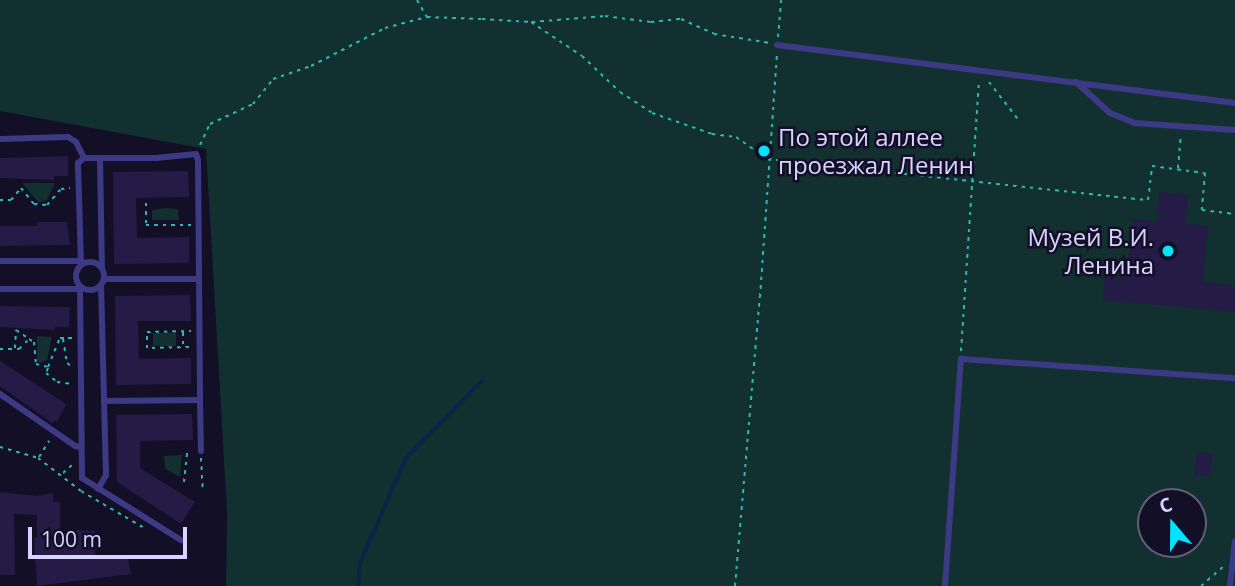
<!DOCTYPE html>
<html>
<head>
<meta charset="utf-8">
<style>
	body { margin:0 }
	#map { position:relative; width:1235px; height:586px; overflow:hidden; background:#130f26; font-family:"Open Sans",sans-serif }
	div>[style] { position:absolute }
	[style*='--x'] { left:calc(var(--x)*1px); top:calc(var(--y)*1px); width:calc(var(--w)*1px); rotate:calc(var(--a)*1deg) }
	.green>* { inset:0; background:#12302f; transform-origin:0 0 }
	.stream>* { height:3.5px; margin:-1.75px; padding:0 1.75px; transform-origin:1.75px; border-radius:1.75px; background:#0c2248 }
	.building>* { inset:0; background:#241b47; transform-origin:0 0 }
	.path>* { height:2px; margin-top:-1px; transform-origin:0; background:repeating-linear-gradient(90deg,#2fb8b0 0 3.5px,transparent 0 8.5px) }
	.service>* { height:6px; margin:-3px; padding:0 3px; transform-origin:3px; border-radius:3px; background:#3d3a85 }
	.service>.ring { margin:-3px; padding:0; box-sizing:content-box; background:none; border:6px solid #3d3a85; border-radius:50% }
	.dots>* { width:19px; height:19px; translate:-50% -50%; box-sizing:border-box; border:4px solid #130f26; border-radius:50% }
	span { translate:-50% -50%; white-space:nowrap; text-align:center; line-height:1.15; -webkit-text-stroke:5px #130f26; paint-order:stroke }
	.poi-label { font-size:24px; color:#d9d4ff }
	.left { translate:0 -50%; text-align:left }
	.right { translate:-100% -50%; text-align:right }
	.north { position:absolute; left:1137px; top:488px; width:70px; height:70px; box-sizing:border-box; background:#130f26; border:2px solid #625e7d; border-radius:50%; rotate:340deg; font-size:19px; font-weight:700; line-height:28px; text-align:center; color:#d9d4ff }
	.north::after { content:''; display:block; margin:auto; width:24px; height:32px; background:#00e5ff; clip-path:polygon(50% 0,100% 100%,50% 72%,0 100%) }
	.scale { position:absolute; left:28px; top:527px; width:159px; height:32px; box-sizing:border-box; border:4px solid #d9d4ff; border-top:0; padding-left:9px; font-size:21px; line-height:24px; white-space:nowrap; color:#d9d4ff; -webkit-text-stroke:5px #130f26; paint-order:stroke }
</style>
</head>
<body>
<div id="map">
	<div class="green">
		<i style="clip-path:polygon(evenodd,0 0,1235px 0,1235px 586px,226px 586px,227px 512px,206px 149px,0 111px,0 0,1151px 502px,1193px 502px,1193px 544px,1151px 544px,1151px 502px)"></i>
		<i style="clip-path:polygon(22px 183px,55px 183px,47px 200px,39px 203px)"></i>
		<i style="clip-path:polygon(166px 208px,178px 209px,179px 220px,152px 220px,152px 210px)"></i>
		<i style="left:176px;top:333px;width:13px;height:23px;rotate:90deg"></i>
		<i style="clip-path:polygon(37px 336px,52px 337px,47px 360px,40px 363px,37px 360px)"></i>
		<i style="clip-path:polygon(182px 455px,180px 477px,165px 469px,164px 456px)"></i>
	</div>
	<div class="stream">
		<i style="--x:358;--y:586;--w:23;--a:-85"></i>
		<i style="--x:360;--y:563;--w:115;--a:-66.3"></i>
		<i style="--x:406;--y:458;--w:108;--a:-45.4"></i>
	</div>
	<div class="building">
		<i style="clip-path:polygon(68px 156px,68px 176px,54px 176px,54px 180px,0 178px,0 158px)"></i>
		<i style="clip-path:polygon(188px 171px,189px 197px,136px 198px,137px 238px,189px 237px,189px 263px,114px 264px,113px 172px)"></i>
		<i style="clip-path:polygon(1159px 192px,1188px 194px,1186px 224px,1208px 225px,1203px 281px,1235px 286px,1235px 312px,1103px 300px,1105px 276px,1127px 278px,1132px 219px,1157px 221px)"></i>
		<i style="clip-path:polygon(37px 222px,67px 222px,70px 245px,0 246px,0 226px,37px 226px)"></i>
		<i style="clip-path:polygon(190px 295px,191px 321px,138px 321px,139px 359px,191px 358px,191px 384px,116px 385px,115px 296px)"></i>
		<i style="clip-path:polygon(0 306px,70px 307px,69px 327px,55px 327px,55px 330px,0 327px)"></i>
		<i style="clip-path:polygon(0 361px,66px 404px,57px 422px,55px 420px,52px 423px,0 386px)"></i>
		<i style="clip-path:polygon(192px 414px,193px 440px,140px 441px,140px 468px,195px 502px,181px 524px,117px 482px,116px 415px)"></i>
		<i style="left:1197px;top:452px;width:16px;height:23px;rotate:7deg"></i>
		<i style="clip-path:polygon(0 492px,37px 496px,53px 493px,53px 502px,60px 502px,60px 540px,76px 541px,76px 530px,95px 531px,95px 557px,128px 559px,131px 574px,37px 586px,34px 538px,37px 538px,37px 515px,14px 514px,15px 575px,0 575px)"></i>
	</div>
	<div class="path">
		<i style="--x:417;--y:0;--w:20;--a:60"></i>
		<i style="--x:532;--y:22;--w:73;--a:-4.7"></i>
		<i style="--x:605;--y:16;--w:46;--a:7.4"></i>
		<i style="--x:651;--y:22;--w:30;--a:-6"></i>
		<i style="--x:681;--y:19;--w:36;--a:24"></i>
		<i style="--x:714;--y:34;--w:57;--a:9.1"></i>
		<i style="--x:778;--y:37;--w:37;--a:-85"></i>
		<i style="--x:989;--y:82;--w:46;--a:52.1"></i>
		<i style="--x:200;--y:145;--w:23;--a:-65"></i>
		<i style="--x:210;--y:124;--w:47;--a:-24.9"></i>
		<i style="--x:253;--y:104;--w:32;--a:-51"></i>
		<i style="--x:273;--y:79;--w:40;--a:-18.9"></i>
		<i style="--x:311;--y:66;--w:83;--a:-27.2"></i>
		<i style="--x:385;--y:28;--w:43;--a:-14.7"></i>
		<i style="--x:427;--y:17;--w:55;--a:2.1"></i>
		<i style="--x:482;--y:19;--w:49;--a:3.5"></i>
		<i style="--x:531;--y:22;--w:61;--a:33.7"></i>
		<i style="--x:582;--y:56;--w:52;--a:43.5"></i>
		<i style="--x:620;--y:92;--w:38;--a:33"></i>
		<i style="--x:652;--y:113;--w:64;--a:19.3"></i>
		<i style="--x:712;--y:134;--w:24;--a:7"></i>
		<i style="--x:736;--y:137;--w:39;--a:35"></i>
		<i style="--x:768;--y:159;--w:382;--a:6.2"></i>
		<i style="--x:1148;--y:200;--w:34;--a:-83"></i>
		<i style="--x:1152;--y:166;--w:53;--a:7.5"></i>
		<i style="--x:1205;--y:173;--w:37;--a:95"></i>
		<i style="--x:1202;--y:210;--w:33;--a:7"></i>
		<i style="--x:1178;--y:168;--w:33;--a:-85"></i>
		<i style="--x:0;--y:200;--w:11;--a:0"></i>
		<i style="--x:11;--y:200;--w:16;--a:-50"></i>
		<i style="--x:21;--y:188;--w:21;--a:51"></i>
		<i style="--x:34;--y:204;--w:13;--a:4"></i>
		<i style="--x:47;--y:205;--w:21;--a:-49"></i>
		<i style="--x:61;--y:189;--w:9;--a:-6"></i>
		<i style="--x:146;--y:203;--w:22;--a:90"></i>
		<i style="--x:146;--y:225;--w:45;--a:0"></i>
		<i style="--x:183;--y:332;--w:15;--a:90"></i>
		<i style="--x:63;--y:339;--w:24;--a:81"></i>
		<i style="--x:67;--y:363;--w:7;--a:34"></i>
		<i style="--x:189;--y:347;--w:42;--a:178.6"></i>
		<i style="--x:147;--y:348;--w:16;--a:-90"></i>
		<i style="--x:147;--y:332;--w:44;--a:-1.3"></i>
		<i style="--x:15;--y:348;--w:18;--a:-87"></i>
		<i style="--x:16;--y:330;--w:14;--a:34"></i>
		<i style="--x:0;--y:349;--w:19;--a:0"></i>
		<i style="--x:19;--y:349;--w:14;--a:-45"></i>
		<i style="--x:29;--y:339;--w:6;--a:31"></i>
		<i style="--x:34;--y:342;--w:22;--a:85"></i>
		<i style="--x:36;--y:364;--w:12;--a:14"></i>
		<i style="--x:48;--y:367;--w:31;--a:-68"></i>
		<i style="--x:60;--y:338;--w:12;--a:0"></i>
		<i style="--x:961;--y:351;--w:271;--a:-86.2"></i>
		<i style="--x:48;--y:368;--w:5;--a:112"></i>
		<i style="--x:46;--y:373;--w:14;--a:39"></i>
		<i style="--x:57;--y:382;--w:16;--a:7"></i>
		<i style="--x:0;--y:447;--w:40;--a:16"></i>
		<i style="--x:38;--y:458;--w:54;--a:37.5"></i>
		<i style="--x:81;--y:491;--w:73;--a:30.4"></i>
		<i style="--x:39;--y:457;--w:19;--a:-58"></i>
		<i style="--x:201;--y:458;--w:34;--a:87"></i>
		<i style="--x:63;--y:473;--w:12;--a:-42"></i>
		<i style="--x:184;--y:482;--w:31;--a:-84"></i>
		<i style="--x:735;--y:586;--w:290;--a:-85.1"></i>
		<i style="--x:760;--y:297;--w:245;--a:-86"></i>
		<i style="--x:1201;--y:586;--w:30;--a:-41"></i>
	</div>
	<div class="service">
		<i style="--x:777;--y:45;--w:462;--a:7.2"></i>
		<i style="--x:1076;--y:82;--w:46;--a:42.4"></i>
		<i style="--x:1110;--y:113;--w:27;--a:22"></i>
		<i style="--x:1135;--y:123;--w:100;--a:4"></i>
		<i style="--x:0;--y:139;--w:68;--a:-1.7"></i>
		<i style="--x:68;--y:137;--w:9;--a:32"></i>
		<i style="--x:76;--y:142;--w:18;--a:63"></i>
		<i style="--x:100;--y:158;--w:56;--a:0"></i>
		<i style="--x:156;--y:158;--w:40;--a:-5.7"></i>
		<i style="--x:196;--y:154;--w:6;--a:72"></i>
		<i style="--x:198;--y:160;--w:119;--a:89.5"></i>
		<i style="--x:0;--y:261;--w:81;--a:0"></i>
		<i class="ring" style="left:76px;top:262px;width:22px;height:22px"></i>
		<i style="--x:81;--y:265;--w:102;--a:-91.7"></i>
		<i style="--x:78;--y:163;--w:8;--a:-40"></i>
		<i style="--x:84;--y:158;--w:16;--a:0"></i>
		<i style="--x:100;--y:158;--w:110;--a:89"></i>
		<i style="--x:104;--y:279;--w:95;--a:0"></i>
		<i style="--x:199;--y:279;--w:121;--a:89.5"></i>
		<i style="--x:200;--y:400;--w:96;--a:179.4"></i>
		<i style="--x:80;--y:286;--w:192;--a:89.4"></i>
		<i style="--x:82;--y:478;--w:117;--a:32.1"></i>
		<i style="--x:0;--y:289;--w:80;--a:0"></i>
		<i style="--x:0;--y:394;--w:91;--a:34.7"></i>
		<i style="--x:75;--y:446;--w:6;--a:9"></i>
		<i style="--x:200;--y:400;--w:51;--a:88.9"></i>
		<i style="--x:98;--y:489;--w:16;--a:-60"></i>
		<i style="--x:106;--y:475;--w:190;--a:-91.5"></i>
		<i style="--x:945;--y:586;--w:228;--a:-86"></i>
		<i style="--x:961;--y:359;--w:275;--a:4"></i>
		<i style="--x:1230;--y:586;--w:45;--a:-83.7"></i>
	</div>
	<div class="dots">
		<i style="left:764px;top:151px;background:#00e5ff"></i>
		<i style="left:1168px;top:251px;background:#00e5ff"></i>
	</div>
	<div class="poi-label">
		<span class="left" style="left:778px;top:151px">По этой аллее<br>проезжал Ленин</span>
		<span class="right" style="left:1154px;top:251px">Музей В.И.<br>Ленина</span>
	</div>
	<div class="north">С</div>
	<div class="scale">100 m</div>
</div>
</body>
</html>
